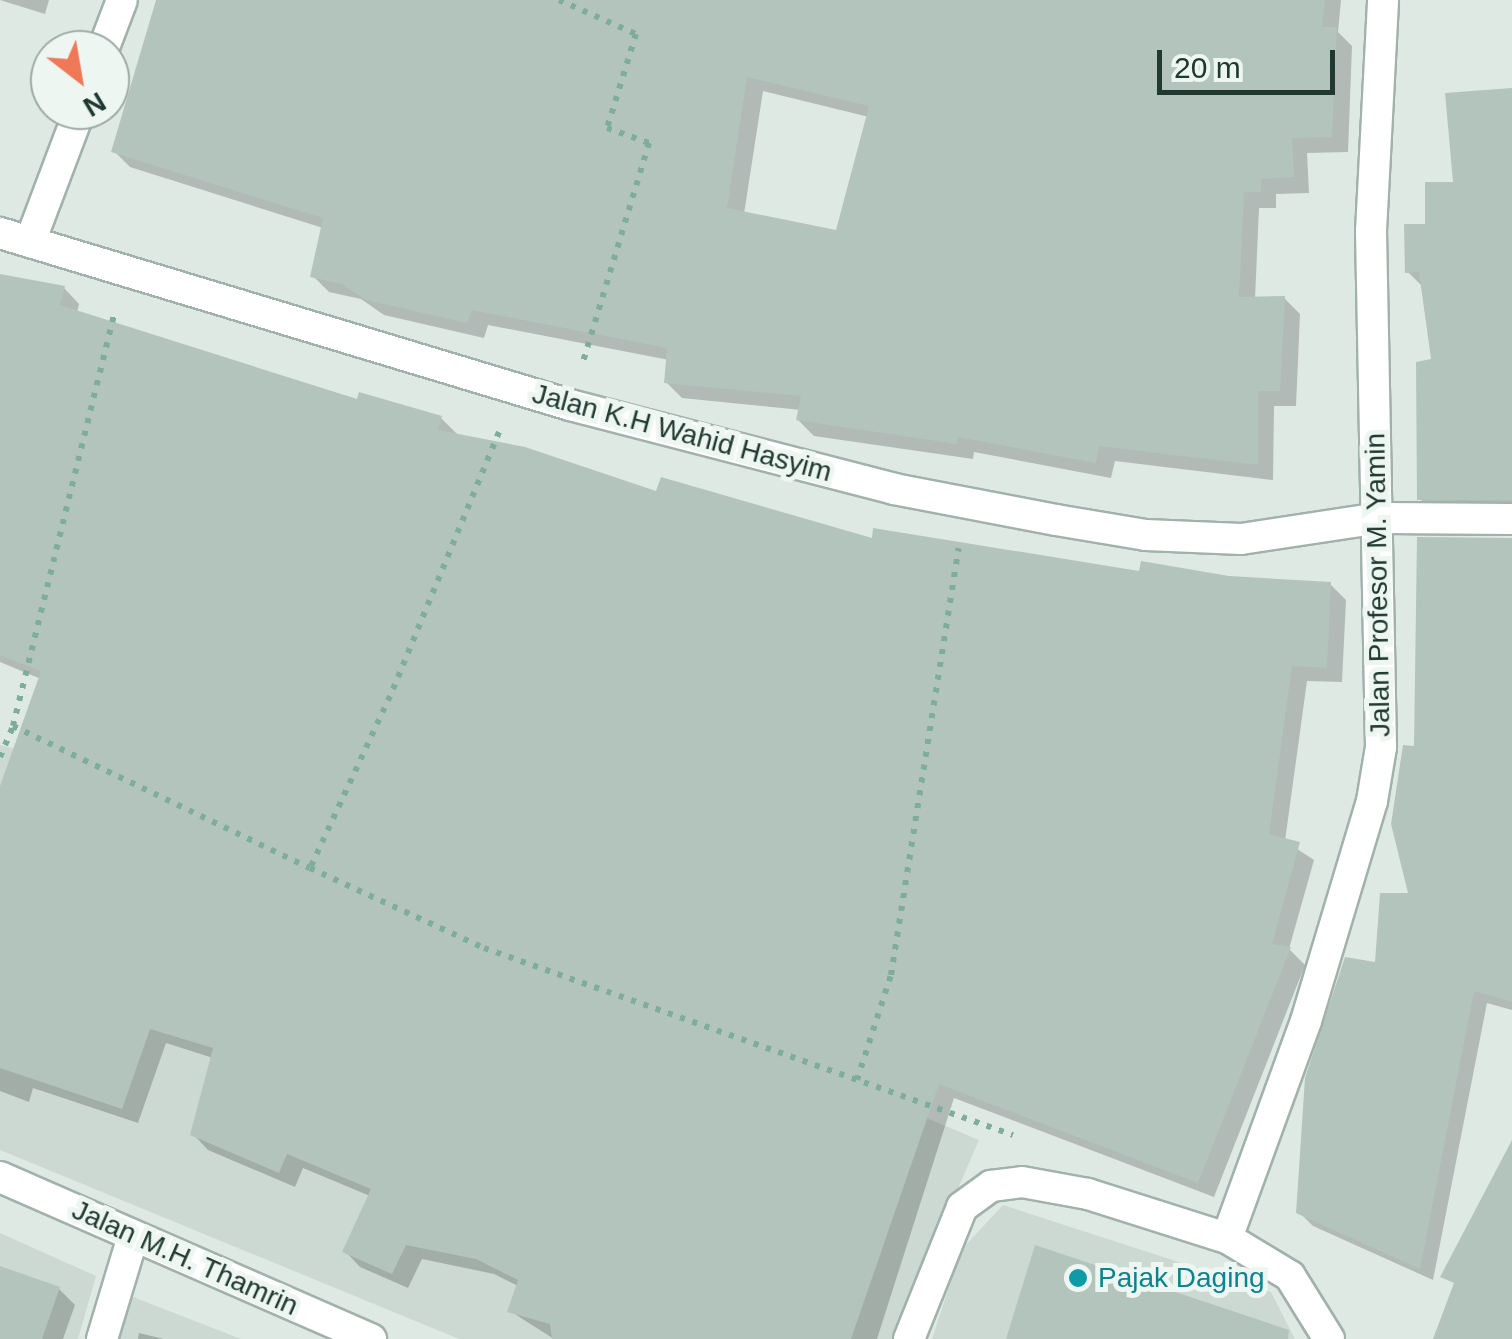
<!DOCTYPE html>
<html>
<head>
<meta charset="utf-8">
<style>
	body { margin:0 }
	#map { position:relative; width:1512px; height:1339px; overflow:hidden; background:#dee9e4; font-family:Helvetica,sans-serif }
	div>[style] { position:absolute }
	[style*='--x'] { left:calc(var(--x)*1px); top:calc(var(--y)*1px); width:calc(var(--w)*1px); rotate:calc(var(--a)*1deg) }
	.built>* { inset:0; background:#ccd9d3 }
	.shadow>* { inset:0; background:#0003 }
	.building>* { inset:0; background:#b3c4bd }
	.path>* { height:6px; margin-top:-3px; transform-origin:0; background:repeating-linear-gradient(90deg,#7fad9d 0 5px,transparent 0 13px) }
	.roads { filter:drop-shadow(2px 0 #a1b1ab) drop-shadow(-2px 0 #a1b1ab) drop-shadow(0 2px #a1b1ab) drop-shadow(0 -2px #a1b1ab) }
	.minor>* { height:30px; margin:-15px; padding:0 15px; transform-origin:15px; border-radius:15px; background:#fff }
	.secondary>* { height:30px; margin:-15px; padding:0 15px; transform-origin:15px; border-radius:15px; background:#fff }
	.dots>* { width:28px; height:28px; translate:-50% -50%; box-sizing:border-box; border:5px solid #eef6f2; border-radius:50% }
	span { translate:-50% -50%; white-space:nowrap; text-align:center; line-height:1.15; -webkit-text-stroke:10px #eef6f2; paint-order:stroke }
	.street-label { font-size:28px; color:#203931 }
	.culture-label { font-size:28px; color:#0d838f }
	.left { translate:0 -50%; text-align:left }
	.north { position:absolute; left:30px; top:30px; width:100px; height:100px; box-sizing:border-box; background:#eef6f2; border:2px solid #9caaa5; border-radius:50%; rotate:149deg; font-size:28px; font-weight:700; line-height:40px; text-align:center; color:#203931 }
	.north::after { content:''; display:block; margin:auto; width:35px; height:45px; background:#ef7956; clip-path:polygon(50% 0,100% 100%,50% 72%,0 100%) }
	.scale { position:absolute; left:1157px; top:50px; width:178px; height:45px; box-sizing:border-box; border:5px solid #203931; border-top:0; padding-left:12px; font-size:30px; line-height:35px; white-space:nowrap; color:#203931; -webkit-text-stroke:8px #eef6f2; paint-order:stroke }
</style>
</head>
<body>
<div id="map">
	<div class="built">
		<i style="clip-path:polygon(0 745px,87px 767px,979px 1140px,893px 1339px,459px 1339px,0 1150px)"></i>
		<i style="clip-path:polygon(1003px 1205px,1271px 1292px,1295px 1339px,932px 1339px,961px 1250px)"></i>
		<i style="clip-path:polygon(0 1233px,96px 1276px,78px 1339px,0 1339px)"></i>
		<i style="clip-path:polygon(128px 1295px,241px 1339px,116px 1339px)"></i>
	</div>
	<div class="shadow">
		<i style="clip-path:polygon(0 0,49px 0,45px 14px)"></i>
		<i style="clip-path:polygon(evenodd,159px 0,1341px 0,1338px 32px,1352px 46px,1348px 152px,1307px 153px,1309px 193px,1276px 194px,1276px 208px,1259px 208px,1255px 299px,1284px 298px,1300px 314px,1296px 406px,1274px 406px,1273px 480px,1115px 461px,1111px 478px,974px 452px,973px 459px,814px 436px,798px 420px,801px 410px,682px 398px,666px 382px,669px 360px,488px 325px,484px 338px,384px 315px,361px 299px,329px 292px,313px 276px,323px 228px,130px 167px,114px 151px,159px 0,763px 91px,869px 117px,839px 233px,744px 214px,763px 91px)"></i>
		<i style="clip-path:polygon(1512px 90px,1512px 513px,1433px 512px,1419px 498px,1434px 362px,1421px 285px,1408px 272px,1428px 226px)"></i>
		<i style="clip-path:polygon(0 276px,64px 288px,79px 304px,77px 313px,358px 402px,441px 418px,457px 434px,658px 495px,874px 542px,1141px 574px,1330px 584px,1346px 600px,1342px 682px,1307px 681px,1285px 841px,1314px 860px,1289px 949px,1305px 965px,1214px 1197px,954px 1098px,877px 1339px,554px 1339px,510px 1311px,518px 1286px,494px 1274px,422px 1259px,408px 1288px,360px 1267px,345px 1251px,370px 1196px,303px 1168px,295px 1187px,208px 1150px,193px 1134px,213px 1058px,166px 1043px,138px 1123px,33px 1088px,29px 1102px,0 1091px,0 794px,41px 679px,0 662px)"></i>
		<i style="clip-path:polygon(1512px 540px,1512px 1010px,1487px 1003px,1433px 1280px,1313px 1226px,1299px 1212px,1377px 965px,1411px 896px,1417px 749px)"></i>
		<i style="clip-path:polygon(0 1269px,59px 1289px,75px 1305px,63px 1339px,0 1339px)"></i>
		<i style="clip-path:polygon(139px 1333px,164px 1339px,138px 1339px)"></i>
	</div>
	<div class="building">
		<i style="clip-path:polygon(evenodd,156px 0,1325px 0,1322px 27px,1337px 27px,1332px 137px,1292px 138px,1294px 177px,1261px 179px,1261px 192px,1244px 192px,1239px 297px,1285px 296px,1280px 391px,1258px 391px,1258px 465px,1099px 446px,1096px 463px,958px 437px,957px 444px,796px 420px,801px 396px,664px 383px,667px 348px,472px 310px,467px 323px,366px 300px,342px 284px,310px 277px,323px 218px,111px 152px,156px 0,747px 77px,869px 106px,836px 230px,727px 208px,747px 77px)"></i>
		<i style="clip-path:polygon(1512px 88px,1512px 500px,1417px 500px,1416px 362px,1431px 359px,1419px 272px,1405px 273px,1404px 224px,1425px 224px,1425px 182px,1453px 182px,1445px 93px)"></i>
		<i style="clip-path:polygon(0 274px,65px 286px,60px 305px,357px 399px,359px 392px,442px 416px,438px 430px,525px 447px,656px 491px,661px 477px,872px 538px,873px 528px,1139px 571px,1141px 561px,1229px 576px,1331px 582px,1327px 668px,1292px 666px,1269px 834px,1300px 842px,1272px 944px,1291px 947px,1198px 1183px,939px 1084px,851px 1339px,552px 1339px,550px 1324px,507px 1312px,518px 1280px,476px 1259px,406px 1245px,392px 1274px,342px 1252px,371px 1189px,287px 1154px,279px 1173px,190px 1135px,213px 1048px,150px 1029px,122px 1109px,0 1068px,0 786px,41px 671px,0 655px)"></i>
		<i style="clip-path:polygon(1417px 537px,1512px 538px,1512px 1002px,1474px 991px,1420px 1269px,1296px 1213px,1305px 1078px,1345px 957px,1375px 962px,1380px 893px,1408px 893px,1391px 824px,1403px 745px,1414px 746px)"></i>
		<i style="clip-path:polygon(1512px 1140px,1512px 1339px,1433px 1339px,1454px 1283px,1440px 1277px)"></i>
		<i style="clip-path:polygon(1035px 1245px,1289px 1330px,1288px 1339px,1006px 1339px)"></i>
		<i style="clip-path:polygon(0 1266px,60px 1287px,42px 1339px,0 1339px)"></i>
	</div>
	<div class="path">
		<i style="--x:559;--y:0;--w:84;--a:23.8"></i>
		<i style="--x:636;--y:34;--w:98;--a:107.1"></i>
		<i style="--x:607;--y:128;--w:45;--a:19.7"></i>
		<i style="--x:649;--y:143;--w:228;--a:106.8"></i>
		<i style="--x:499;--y:432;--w:286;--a:112.4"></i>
		<i style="--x:390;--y:696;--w:190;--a:114.9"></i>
		<i style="--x:310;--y:868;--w:192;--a:24.7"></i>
		<i style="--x:484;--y:948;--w:561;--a:19.47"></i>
		<i style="--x:13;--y:726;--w:424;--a:-76.2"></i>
		<i style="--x:0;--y:757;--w:34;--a:-67"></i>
		<i style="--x:13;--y:726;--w:329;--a:25.6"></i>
		<i style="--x:857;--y:1080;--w:110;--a:-72.1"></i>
		<i style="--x:891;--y:975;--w:432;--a:-81"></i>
	</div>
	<div class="roads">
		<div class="minor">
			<i style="--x:103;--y:50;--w:53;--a:-69.2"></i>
			<i style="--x:0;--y:233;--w:595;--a:16.79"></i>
			<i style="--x:570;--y:405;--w:335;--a:14.5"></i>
			<i style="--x:894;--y:489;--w:165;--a:10.8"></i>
			<i style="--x:1056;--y:520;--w:91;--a:9.5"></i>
			<i style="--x:1146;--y:535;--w:95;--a:2.4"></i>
			<i style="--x:1241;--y:539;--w:141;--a:-8.6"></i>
			<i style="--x:1380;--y:518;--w:132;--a:0.4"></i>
			<i style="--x:30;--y:242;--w:141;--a:-69.3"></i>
			<i style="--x:0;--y:1177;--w:405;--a:23.6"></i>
			<i style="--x:102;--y:1339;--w:108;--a:-73.2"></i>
			<i style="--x:909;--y:1339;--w:142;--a:-68.1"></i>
			<i style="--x:962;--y:1207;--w:36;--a:-36"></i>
			<i style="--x:991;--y:1186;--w:31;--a:-7"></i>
			<i style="--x:1022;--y:1182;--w:67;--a:10.3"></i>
			<i style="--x:1088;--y:1194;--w:146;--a:17.6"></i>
		</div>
		<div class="secondary">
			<i style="--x:1329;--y:1339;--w:74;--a:-121.8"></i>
			<i style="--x:1290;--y:1276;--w:74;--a:-148.9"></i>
			<i style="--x:1227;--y:1238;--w:231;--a:-70"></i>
			<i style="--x:1306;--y:1021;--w:230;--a:-73.3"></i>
			<i style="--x:1372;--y:801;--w:55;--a:-80.5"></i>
			<i style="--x:1381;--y:747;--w:516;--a:-91.11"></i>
			<i style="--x:1371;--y:231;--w:231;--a:-87"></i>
		</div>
	</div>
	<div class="dots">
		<i style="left:1078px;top:1278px;background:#0f9aa8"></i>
	</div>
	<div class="street-label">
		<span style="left:682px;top:433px;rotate:15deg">Jalan K.H Wahid Hasyim</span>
		<span style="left:1378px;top:585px;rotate:-91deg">Jalan Profesor M. Yamin</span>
		<span style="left:185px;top:1258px;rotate:24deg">Jalan M.H. Thamrin</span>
	</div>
	<div class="culture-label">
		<span class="left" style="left:1098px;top:1278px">Pajak Daging</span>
	</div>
	<div class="north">N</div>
	<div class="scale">20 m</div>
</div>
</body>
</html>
